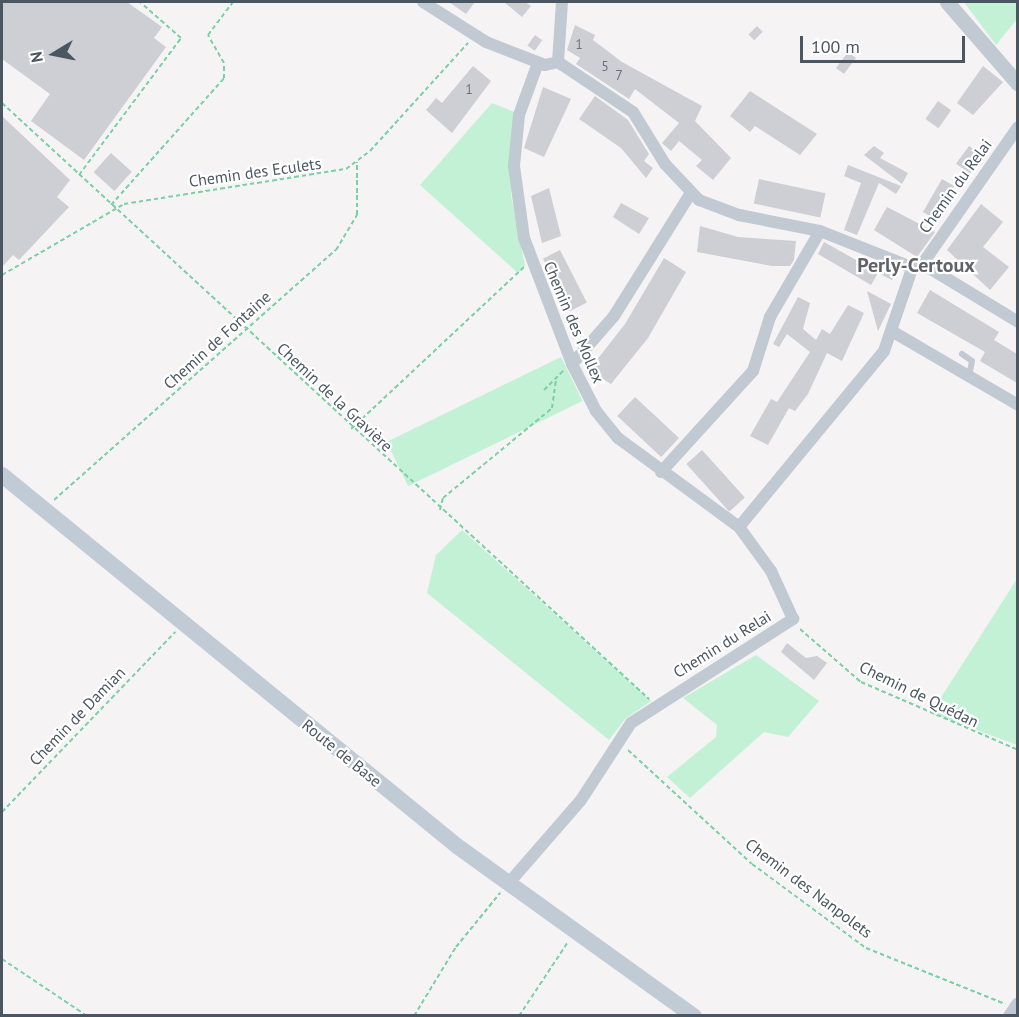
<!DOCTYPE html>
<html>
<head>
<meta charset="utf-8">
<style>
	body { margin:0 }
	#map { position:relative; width:1019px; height:1017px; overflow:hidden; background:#f5f3f3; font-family:"PT Sans",sans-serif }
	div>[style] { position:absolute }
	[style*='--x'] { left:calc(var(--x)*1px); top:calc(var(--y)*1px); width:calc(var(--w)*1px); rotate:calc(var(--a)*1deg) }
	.green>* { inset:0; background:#c3f1d5; transform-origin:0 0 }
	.building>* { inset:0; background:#cdcfd5; transform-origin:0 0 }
	.path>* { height:2px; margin-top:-1px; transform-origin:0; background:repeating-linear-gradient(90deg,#7ad0a6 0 4.5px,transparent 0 7.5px) }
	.service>* { height:6px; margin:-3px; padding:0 3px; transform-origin:3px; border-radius:3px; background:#c1cad2 }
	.minor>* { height:12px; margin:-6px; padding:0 6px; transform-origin:6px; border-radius:6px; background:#c1cad2 }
	.tertiary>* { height:15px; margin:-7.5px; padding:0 7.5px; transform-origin:7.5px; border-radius:7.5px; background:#c1cad2 }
	.secondary>* { height:16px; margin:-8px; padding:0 8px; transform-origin:8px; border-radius:8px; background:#c1cbd6 }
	span { translate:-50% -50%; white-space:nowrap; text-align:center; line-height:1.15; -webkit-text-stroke:4.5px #fff; paint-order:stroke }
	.number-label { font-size:14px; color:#6b747e }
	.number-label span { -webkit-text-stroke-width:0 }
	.street-label { font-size:16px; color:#4a5661 }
	.quarter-label { font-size:20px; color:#5f6368; font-weight:700 }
	.frame { position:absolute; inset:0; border:3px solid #4a5661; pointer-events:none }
	.north { position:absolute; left:24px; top:24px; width:60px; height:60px; -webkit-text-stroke:4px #fff; paint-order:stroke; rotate:260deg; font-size:16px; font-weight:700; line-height:24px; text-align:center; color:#4a5661 }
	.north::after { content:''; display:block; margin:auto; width:21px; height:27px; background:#4a5661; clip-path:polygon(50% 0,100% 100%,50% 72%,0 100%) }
	.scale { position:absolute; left:800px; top:36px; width:165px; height:27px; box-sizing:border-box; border:3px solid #4a5661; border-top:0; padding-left:8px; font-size:18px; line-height:21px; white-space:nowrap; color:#4a5661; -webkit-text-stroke:4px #fff; paint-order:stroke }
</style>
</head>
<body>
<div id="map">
	<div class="green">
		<i style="clip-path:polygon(964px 2px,1017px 2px,1017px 19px,996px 45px)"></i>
		<i style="clip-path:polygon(492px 103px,514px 112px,511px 195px,525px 266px,518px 273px,420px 185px)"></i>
		<i style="left:561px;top:357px;width:49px;height:194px;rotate:64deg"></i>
		<i style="clip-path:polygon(462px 530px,651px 701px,625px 719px,609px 740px,427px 593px,436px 555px)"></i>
		<i style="clip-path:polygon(1017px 579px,1017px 745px,931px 713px)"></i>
		<i style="clip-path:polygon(756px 655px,819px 701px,788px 737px,764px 732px,690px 798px,667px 777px,716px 737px,717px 725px,683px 698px)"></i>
	</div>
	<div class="building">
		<i style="clip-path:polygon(2px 2px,127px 2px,162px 27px,154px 38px,166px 47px,84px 160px,31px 121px,50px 94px,2px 59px)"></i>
		<i style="clip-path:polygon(449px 2px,475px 2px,466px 14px)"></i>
		<i style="clip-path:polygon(504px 2px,525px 2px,531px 6px,522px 17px)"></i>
		<i style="clip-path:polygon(575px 25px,595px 35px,593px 40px,622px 62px,702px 106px,695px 121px,731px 158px,713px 180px,696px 166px,702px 160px,679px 141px,671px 151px,662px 143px,679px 123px,635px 89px,629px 99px,576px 64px,580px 58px,567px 50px)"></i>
		<i style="left:757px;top:26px;width:8px;height:12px;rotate:45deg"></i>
		<i style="left:535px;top:35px;width:9px;height:13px;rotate:36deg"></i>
		<i style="left:848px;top:52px;width:10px;height:20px;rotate:37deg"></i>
		<i style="clip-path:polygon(473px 66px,491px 81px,452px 133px,426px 110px,436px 98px,442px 103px)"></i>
		<i style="clip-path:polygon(983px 66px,1003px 82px,973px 115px,957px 103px)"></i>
		<i style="clip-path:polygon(543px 87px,571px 99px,544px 157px,524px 148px)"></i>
		<i style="clip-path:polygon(750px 91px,817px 134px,800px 155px,755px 126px,750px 132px,730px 116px)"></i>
		<i style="clip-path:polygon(595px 96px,628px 120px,649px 154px,644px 161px,653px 168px,646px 178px,621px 148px,579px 119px)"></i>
		<i style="left:938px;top:101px;width:16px;height:22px;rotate:35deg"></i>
		<i style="clip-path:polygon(2px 116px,70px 180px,57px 197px,69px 207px,19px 260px,13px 255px,2px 267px)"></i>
		<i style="clip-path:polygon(874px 146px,884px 153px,880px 158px,908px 173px,902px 184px,864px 155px)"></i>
		<i style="left:969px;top:146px;width:17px;height:22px;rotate:36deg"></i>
		<i style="left:111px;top:153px;width:28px;height:26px;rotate:42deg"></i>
		<i style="clip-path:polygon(848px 165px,901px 186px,896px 194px,879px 183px,857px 235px,844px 230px,861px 183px,844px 176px)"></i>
		<i style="left:759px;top:179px;width:68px;height:25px;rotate:12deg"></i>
		<i style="left:942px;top:179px;width:14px;height:38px;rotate:30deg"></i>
		<i style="clip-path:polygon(549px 188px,561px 236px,542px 243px,531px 196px)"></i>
		<i style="clip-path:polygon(621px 203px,649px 218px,639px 234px,613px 217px)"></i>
		<i style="clip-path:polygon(981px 204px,1003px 222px,983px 247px,1009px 267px,990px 290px,947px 250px)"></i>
		<i style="clip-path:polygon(887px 207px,935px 232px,917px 257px,874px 230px)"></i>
		<i style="clip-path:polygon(700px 226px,738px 237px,796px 241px,794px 260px,790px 266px,772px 266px,697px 252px)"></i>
		<i style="clip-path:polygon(824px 242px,856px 260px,859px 256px,897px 272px,892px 280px,878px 273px,871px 285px,818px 254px)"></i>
		<i style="left:560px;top:250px;width:59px;height:19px;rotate:63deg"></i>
		<i style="clip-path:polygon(664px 258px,686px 272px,648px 338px,611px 384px,589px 370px,625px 324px)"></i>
		<i style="clip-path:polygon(930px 290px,999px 332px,994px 340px,1017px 354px,1017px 383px,980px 361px,985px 352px,917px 313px)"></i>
		<i style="clip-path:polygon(867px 291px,891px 304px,878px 331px)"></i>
		<i style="clip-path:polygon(798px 297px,810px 303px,803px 329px,816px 340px,822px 329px,830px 334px,848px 305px,864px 313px,842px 361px,827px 353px,808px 394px,795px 411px,789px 408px,768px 445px,750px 436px,771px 399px,777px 402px,810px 352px,787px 334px,779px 347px,773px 344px)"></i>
		<i style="left:635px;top:397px;width:60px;height:26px;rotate:43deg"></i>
		<i style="left:702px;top:450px;width:64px;height:21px;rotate:48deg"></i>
		<i style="clip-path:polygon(787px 643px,806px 658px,817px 656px,827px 663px,814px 680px,781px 652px)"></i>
	</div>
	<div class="path">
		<i style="--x:2;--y:103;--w:880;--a:42.65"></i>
		<i style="--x:79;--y:175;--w:171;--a:-53.3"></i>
		<i style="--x:181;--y:38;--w:55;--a:-138.7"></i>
		<i style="--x:111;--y:205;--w:170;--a:-48.3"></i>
		<i style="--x:224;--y:78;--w:15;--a:-90"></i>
		<i style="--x:224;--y:63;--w:32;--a:-120"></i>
		<i style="--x:208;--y:35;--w:41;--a:-52.9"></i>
		<i style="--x:2;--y:275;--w:141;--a:-30.2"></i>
		<i style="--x:124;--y:204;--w:225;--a:-9"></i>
		<i style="--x:346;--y:169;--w:30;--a:-37"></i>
		<i style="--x:370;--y:151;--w:146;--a:-47.8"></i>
		<i style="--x:544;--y:390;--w:27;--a:-45"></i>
		<i style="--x:351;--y:429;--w:237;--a:-43.1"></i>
		<i style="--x:54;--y:500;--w:377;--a:-41.6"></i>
		<i style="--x:336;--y:250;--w:41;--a:-59"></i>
		<i style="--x:357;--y:215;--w:53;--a:-90"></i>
		<i style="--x:440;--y:510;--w:12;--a:-76"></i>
		<i style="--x:443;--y:498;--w:141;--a:-39.5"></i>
		<i style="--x:552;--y:408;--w:30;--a:-82"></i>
		<i style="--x:800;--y:629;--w:81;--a:41"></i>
		<i style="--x:861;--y:682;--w:171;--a:23.4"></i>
		<i style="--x:628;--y:750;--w:168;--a:42.6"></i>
		<i style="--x:752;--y:864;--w:142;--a:36.4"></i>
		<i style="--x:866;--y:948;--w:150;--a:21.9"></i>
		<i style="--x:2;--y:812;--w:250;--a:-46.1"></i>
		<i style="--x:2;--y:959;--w:102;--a:33.8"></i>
		<i style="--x:414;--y:1016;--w:81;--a:-58.7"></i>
		<i style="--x:456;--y:947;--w:70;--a:-50.8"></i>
		<i style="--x:519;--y:1016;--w:89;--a:-56.5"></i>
	</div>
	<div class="service">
		<i style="--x:962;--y:354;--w:12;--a:35"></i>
		<i style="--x:972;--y:361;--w:15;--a:101"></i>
	</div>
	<div class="minor">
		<i style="--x:423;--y:2;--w:75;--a:32.4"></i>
		<i style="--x:486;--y:42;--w:63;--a:21.3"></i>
		<i style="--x:545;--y:65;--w:13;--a:-13"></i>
		<i style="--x:558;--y:62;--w:90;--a:33.7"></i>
		<i style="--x:633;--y:112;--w:61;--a:58.4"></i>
		<i style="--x:665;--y:164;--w:50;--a:46.6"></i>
		<i style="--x:699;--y:200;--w:43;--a:20.6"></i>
		<i style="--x:739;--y:215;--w:83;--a:11.2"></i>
		<i style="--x:820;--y:231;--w:92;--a:21.6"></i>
		<i style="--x:906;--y:265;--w:25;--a:9"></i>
		<i style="--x:931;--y:269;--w:102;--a:31.3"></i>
		<i style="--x:558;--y:62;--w:60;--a:-86.2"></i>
		<i style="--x:538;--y:63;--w:55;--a:110.1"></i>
		<i style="--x:519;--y:115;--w:51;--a:95.6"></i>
		<i style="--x:514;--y:166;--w:73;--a:82.1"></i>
		<i style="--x:524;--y:238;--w:135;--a:69.1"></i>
		<i style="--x:572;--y:364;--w:53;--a:62.9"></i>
		<i style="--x:596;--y:411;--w:35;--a:51"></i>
		<i style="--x:618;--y:438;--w:150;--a:36.3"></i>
		<i style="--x:921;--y:266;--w:169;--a:-55.1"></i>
		<i style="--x:895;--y:333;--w:143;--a:30.3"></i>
		<i style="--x:572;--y:364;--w:64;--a:-48.8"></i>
		<i style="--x:614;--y:316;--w:145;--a:-58"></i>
		<i style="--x:661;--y:472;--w:137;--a:-47.7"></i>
		<i style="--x:753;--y:371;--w:57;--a:-72.5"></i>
		<i style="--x:770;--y:317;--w:99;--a:-59.8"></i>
		<i style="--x:508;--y:884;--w:111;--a:-49"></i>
		<i style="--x:581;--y:800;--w:92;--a:-57"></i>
		<i style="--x:631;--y:723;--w:193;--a:-32.7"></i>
		<i style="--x:793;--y:619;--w:53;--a:-114.6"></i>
		<i style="--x:771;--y:571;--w:54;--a:-126"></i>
		<i style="--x:739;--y:527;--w:228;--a:-50.5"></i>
		<i style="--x:884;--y:351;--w:90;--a:-71.2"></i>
	</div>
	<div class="tertiary">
		<i style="--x:947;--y:2;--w:108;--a:49.1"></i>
		<i style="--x:1010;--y:1016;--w:14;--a:-56"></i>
	</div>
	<div class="secondary">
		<i style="--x:2;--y:475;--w:587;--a:39.19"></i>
		<i style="--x:457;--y:846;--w:292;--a:35.7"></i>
	</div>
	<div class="number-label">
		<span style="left:579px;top:44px">1</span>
		<span style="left:605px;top:66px">5</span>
		<span style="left:619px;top:75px">7</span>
		<span style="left:469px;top:89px">1</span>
	</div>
	<div class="street-label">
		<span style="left:255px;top:172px;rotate:-8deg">Chemin des Eculets</span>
		<span style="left:955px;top:186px;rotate:-54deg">Chemin du Relai</span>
		<span style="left:574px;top:322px;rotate:67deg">Chemin des Mollex</span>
		<span style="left:217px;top:340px;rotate:-42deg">Chemin de Fontaine</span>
		<span style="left:335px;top:397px;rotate:43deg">Chemin de la Gravière</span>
		<span style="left:722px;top:644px;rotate:-32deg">Chemin du Relai</span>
		<span style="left:919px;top:694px;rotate:26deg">Chemin de Quédan</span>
		<span style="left:77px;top:716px;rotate:-46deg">Chemin de Damian</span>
		<span style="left:342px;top:753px;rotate:39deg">Route de Base</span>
		<span style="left:809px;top:888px;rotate:37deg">Chemin des Nanpolets</span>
	</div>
	<div class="quarter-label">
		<span style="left:916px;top:265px">Perly-Certoux</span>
	</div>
	<div class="frame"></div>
	<div class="north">N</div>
	<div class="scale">100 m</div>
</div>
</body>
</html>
